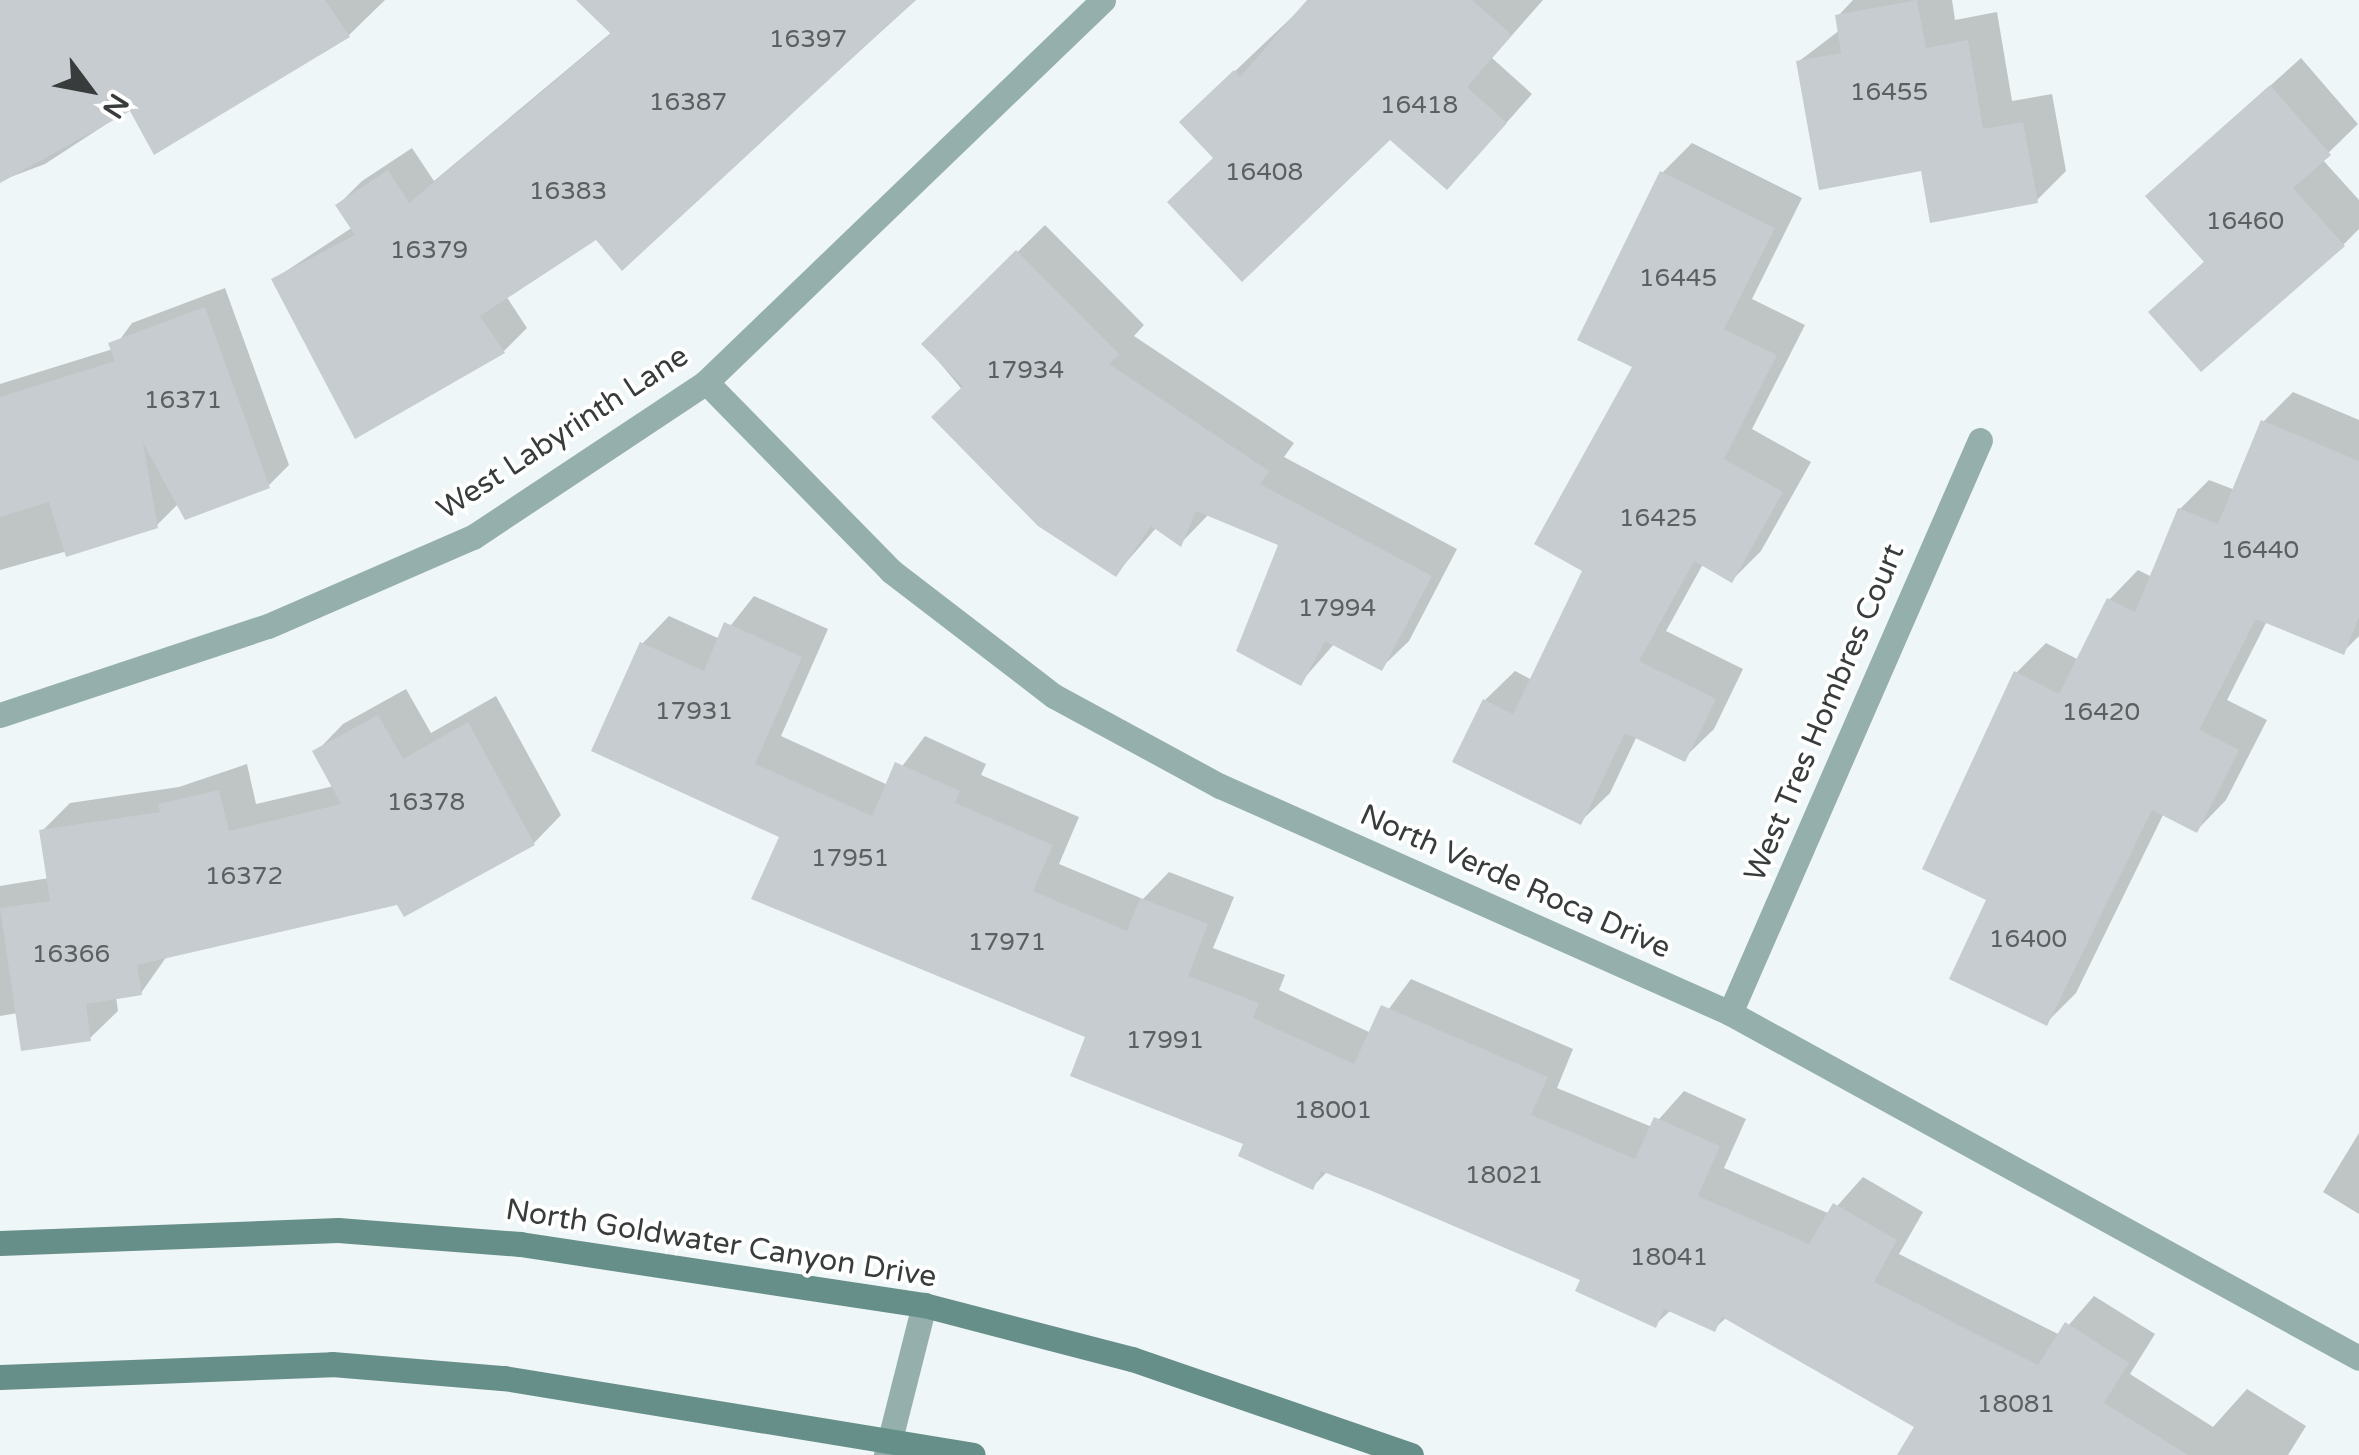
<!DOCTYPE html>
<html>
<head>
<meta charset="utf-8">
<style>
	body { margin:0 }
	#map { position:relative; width:2359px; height:1455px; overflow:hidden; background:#eff6f7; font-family:"Varela Round",sans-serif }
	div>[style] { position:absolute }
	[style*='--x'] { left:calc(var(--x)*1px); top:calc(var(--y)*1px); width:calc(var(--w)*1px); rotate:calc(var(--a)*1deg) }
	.shadow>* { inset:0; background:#0003 }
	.building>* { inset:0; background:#c7ccd0 }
	.street>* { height:25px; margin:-12.5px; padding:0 12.5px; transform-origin:12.5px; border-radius:12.5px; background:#95b0ac }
	.secondary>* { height:25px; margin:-12.5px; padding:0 12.5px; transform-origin:12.5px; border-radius:12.5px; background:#668f89 }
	span { translate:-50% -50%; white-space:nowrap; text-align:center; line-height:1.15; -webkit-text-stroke:8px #fff; paint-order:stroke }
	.number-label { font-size:25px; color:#5c6061 }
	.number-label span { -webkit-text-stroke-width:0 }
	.street-label { font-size:30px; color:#393c3c }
	.north { position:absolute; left:40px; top:40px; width:100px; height:100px; -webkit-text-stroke:8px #fff; paint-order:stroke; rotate:122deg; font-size:28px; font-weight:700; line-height:40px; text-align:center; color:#393c3c }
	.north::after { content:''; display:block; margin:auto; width:35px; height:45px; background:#393c3c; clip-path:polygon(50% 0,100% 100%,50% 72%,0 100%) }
</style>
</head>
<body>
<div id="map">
	<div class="shadow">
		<i style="clip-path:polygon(0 0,385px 0,349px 35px,155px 152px,131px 108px,45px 164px,0 181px)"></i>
		<i style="clip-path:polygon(605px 0,916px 0,622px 267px,596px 236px,506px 296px,527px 328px,504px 351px,274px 279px,353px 227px,338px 205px,362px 181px,412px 148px,434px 181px,612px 32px)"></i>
		<i style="clip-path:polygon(1310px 0,1543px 0,1492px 58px,1532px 94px,1474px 159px,1390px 137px,1216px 157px,1210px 95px)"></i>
		<i style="clip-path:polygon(1853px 0,1952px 0,1955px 20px,1997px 12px,2012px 101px,2052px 94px,2066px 171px,2037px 200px,1923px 168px,1798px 62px,1840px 30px,1838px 16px)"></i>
		<i style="clip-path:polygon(2301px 58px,2358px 124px,2322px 159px,2359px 200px,2359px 229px,2343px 245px,2151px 312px,2206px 260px,2148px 196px)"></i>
		<i style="clip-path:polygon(1692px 143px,1802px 198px,1752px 299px,1805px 325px,1752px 429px,1811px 462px,1761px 551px,1732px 580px,1703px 564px,1666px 631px,1743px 669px,1714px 729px,1684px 758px,1637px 736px,1610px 793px,1580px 822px,1485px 700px,1515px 671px,1532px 680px,1585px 570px,1635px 366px,1662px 173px)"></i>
		<i style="clip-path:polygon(1045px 225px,1144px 325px,1134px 336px,1294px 443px,1284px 457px,1457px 549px,1409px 641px,1382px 667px,1335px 643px,1300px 683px,1281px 543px,1209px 514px,1181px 543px,1157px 527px,1116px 574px,924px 344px)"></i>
		<i style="clip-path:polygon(225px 288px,289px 465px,268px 486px,179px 503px,156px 526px,0 570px,0 384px,113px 349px,132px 323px)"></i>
		<i style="clip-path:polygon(2293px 392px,2359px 420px,2359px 636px,2343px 652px,2267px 621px,2227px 700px,2267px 720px,2226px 800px,2197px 830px,2164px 813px,2076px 993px,2046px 1023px,2016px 673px,2046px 643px,2079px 660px,2109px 600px,2138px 570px,2152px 577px,2180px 509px,2209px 480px,2235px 490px,2263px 422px)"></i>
		<i style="clip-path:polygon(754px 596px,828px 629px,781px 736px,888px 785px,925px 736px,986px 764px,981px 775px,1079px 817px,1059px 864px,1143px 899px,1169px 872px,1234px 897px,1213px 948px,1285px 975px,1279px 990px,1371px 1033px,1411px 979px,1573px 1049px,1557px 1088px,1652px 1127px,1684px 1091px,1746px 1119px,1724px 1168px,1830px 1214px,1863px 1177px,1923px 1212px,1899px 1254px,2060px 1335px,2094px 1296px,2155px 1334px,2130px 1374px,2213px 1427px,2247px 1389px,2306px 1426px,2288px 1455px,1926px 1455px,1918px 1426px,1727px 1317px,1714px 1329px,1671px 1310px,1656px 1324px,1583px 1279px,1328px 1171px,1312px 1187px,1089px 1036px,754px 898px,783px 836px,642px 644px,669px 616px,720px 639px)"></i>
		<i style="clip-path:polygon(406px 689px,431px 733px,496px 696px,561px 815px,534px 843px,398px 902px,167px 956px,141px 993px,116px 997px,118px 1011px,90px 1038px,18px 1013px,0 1016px,0 886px,49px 878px,42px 831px,70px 803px,179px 787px,247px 764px,256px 804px,334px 786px,316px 752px,343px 724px)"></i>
		<i style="clip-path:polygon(2359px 1133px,2359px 1214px,2323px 1192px)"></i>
	</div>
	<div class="building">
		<i style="clip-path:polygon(0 0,325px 0,350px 37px,154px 155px,130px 111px,0 183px)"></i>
		<i style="clip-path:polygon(576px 0,915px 0,622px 271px,596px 240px,480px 316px,505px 353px,355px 439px,271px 279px,355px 235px,335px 205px,388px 170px,409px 203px,611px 34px)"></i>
		<i style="clip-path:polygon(1307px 0,1472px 0,1512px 35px,1467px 87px,1507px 123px,1447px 190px,1390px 140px,1242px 282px,1167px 202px,1213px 158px,1179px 122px,1234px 70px,1240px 77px)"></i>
		<i style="clip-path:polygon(1917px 0,1926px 48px,1968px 40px,1983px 129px,2023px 122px,2038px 203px,1930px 223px,1921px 171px,1819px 190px,1796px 61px,1841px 53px,1835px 15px)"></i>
		<i style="clip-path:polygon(2270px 85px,2331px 155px,2293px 188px,2345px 246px,2201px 372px,2148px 312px,2204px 262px,2145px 196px)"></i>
		<i style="clip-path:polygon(1660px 171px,1775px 228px,1724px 329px,1777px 355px,1724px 459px,1783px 492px,1732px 583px,1694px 561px,1639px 661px,1716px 699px,1685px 762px,1625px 733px,1581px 825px,1452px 762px,1483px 699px,1513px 714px,1582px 571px,1534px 544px,1632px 367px,1577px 340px)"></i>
		<i style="clip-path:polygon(1016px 250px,1119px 354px,1109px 364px,1269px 471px,1260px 484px,1432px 576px,1382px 671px,1325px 641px,1301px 686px,1236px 651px,1278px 545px,1196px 511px,1181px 547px,1151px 526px,1116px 577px,1038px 526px,931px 417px,963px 386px,921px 344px)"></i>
		<i style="clip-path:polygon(205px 307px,270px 488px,185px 520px,143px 443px,158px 528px,66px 557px,49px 502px,0 517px,0 397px,115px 361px,108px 343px)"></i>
		<i style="clip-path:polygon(2261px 420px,2359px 461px,2359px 617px,2344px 655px,2256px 619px,2199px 730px,2239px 750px,2197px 833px,2152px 810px,2047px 1026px,1949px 979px,1986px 900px,1922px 869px,2014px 671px,2059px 694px,2107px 598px,2135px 612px,2178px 508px,2218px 524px)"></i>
		<i style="clip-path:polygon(724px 622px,802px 657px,755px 764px,872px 816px,895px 762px,960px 791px,955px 803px,1053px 845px,1033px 891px,1127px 931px,1140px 898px,1208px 924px,1188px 976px,1259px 1003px,1253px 1018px,1354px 1064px,1381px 1005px,1548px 1077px,1531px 1115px,1635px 1159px,1654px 1117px,1720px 1146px,1698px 1196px,1809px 1244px,1833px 1203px,1897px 1240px,1874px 1282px,2038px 1365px,2065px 1322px,2129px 1363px,2104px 1403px,2188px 1455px,1897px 1455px,1914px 1427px,1722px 1317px,1715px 1332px,1664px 1309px,1656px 1328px,1575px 1291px,1580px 1280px,1372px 1191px,1321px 1171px,1313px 1190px,1238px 1156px,1243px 1144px,1070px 1076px,1085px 1037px,751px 899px,779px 837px,591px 751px,640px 642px,704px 671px)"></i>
		<i style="clip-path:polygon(378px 715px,403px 759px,468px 722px,535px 845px,404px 917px,397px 905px,137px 965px,142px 995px,86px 1004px,91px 1041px,21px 1051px,0 908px,50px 901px,39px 830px,160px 812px,158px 804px,219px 790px,229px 831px,341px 804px,312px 751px)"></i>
	</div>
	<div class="street">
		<i style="--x:706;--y:382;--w:264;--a:45.6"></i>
		<i style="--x:891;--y:571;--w:205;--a:37.5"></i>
		<i style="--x:1054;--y:696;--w:189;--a:28.5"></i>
		<i style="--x:1220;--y:786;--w:558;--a:23.99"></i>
		<i style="--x:1730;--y:1013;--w:717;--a:28.74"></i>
		<i style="--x:0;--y:715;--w:282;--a:-18.4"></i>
		<i style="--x:268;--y:626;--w:223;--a:-23.5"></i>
		<i style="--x:473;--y:537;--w:280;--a:-33.6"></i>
		<i style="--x:706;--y:382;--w:551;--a:-43.9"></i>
		<i style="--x:1730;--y:1013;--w:625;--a:-66.43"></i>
		<i style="--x:886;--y:1455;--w:155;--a:-75.8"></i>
	</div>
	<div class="secondary">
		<i style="--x:0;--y:1243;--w:338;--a:-2.2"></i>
		<i style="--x:338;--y:1230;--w:183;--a:4.4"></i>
		<i style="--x:520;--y:1244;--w:409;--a:8.6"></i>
		<i style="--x:924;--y:1305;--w:215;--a:14.6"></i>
		<i style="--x:1132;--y:1359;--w:295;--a:19"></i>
		<i style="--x:0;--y:1377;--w:332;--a:-2.2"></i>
		<i style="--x:332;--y:1364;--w:173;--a:4.7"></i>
		<i style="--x:504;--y:1378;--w:475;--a:9.3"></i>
	</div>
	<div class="number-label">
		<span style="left:808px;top:39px">16397</span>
		<span style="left:1889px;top:92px">16455</span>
		<span style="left:688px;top:102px">16387</span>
		<span style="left:1419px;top:105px">16418</span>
		<span style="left:1264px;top:172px">16408</span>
		<span style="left:568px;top:191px">16383</span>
		<span style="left:2245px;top:221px">16460</span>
		<span style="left:429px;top:250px">16379</span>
		<span style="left:1678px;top:278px">16445</span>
		<span style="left:1025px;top:370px">17934</span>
		<span style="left:183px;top:400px">16371</span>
		<span style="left:1658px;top:518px">16425</span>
		<span style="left:2260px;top:550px">16440</span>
		<span style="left:1337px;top:608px">17994</span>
		<span style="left:694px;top:711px">17931</span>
		<span style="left:2101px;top:712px">16420</span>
		<span style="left:426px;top:802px">16378</span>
		<span style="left:850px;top:858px">17951</span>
		<span style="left:244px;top:876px">16372</span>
		<span style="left:2028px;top:939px">16400</span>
		<span style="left:1007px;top:942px">17971</span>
		<span style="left:71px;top:954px">16366</span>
		<span style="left:1165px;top:1040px">17991</span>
		<span style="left:1333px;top:1110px">18001</span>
		<span style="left:1504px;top:1175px">18021</span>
		<span style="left:1669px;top:1257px">18041</span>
		<span style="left:2016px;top:1404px">18081</span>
	</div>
	<div class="street-label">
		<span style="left:563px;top:433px;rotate:-33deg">West Labyrinth Lane</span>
		<span style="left:1825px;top:713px;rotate:-67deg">West Tres Hombres Court</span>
		<span style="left:1515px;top:882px;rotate:24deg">North Verde Roca Drive</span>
		<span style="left:721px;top:1244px;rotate:9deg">North Goldwater Canyon Drive</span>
	</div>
	<div class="north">N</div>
</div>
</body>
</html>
